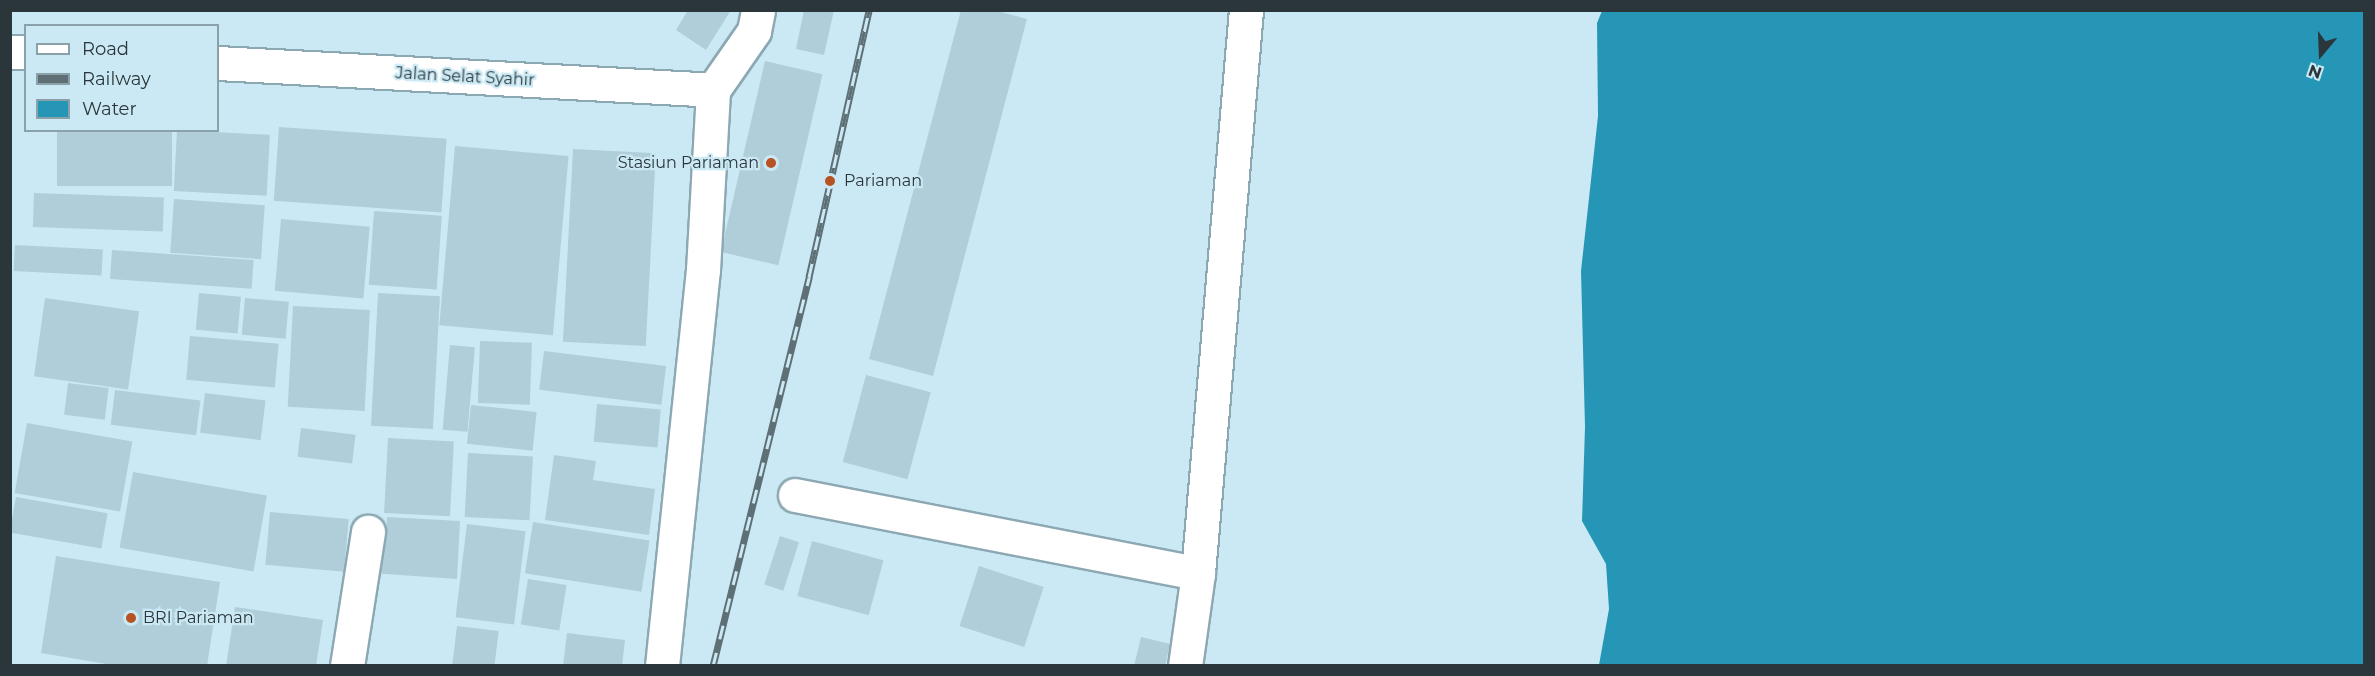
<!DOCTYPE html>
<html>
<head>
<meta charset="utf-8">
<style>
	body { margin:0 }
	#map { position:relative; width:2375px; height:676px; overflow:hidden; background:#cbe9f4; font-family:Montserrat,sans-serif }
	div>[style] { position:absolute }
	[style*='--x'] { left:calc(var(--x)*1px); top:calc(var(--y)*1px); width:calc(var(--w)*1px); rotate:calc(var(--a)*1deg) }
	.water>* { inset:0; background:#2696b7 }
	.building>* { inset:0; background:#b0ced9; transform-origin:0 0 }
	.roads { filter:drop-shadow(2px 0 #8ca8b3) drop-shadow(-2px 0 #8ca8b3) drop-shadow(0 2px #8ca8b3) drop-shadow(0 -2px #8ca8b3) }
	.street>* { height:33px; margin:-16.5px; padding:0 16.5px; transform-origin:16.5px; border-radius:16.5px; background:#fff }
	.secondary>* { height:33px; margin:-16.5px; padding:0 16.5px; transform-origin:16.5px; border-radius:16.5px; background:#fff }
	.rail>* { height:7px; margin-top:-3.5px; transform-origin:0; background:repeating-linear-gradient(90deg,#cbe9f4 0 14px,#5e7076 0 28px); box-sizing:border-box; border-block:2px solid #5e7076 }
	.dots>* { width:16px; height:16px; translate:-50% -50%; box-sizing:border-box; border:3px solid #cbe9f4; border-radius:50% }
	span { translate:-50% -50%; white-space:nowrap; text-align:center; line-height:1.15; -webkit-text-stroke:4.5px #cbe9f4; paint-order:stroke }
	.street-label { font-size:16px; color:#2a363a }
	.poi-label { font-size:16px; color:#2a363a }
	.right { translate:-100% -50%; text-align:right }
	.left { translate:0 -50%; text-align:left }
	.frame { position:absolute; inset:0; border:12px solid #2a363a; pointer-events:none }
	.legend { position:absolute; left:24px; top:24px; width:195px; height:108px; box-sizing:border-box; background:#cbe9f4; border:2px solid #8ba1aa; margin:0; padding:8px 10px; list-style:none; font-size:18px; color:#2a363a }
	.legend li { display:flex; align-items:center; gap:12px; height:30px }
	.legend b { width:30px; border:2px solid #8ba1aa }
	.north { position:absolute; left:2291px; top:24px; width:60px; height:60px; -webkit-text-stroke:4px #cbe9f4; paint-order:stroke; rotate:199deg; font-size:16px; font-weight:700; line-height:24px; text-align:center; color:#2a363a }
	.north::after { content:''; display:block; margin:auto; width:21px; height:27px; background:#2a363a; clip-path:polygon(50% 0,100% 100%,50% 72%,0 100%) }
</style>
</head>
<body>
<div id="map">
	<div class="water">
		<i style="clip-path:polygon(1602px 11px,2364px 11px,2364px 665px,1599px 665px,1609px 609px,1606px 564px,1582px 521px,1585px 427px,1581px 271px,1598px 116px,1597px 23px)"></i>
	</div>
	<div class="building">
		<i style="clip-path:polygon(688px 10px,731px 10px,706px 50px,676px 30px)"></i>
		<i style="clip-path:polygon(804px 10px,834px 10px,824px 55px,796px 49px)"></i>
		<i style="clip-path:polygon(961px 10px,993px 10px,1027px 19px,933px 376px,869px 359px)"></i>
		<i style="left:765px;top:61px;width:59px;height:196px;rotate:13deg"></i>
		<i style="left:279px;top:127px;width:168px;height:74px;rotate:4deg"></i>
		<i style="left:57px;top:130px;width:115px;height:56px"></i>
		<i style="left:177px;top:130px;width:93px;height:61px;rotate:3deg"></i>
		<i style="left:455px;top:146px;width:114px;height:180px;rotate:5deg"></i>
		<i style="left:573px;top:149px;width:83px;height:193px;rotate:3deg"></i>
		<i style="left:34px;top:193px;width:130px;height:34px;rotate:2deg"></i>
		<i style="left:174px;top:199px;width:91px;height:54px;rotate:4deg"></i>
		<i style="left:374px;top:211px;width:68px;height:74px;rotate:4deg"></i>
		<i style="left:281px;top:219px;width:89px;height:72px;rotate:5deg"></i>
		<i style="left:15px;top:245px;width:88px;height:26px;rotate:3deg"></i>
		<i style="left:112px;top:250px;width:142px;height:29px;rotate:4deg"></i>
		<i style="left:199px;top:293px;width:42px;height:37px;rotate:5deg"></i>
		<i style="left:378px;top:293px;width:62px;height:133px;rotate:3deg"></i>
		<i style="left:45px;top:298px;width:95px;height:79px;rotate:8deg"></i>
		<i style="left:245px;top:298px;width:44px;height:37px;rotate:5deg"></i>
		<i style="left:293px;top:306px;width:77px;height:101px;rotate:3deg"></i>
		<i style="left:190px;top:336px;width:89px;height:44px;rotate:5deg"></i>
		<i style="left:480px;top:341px;width:52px;height:62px;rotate:2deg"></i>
		<i style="left:450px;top:345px;width:25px;height:85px;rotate:5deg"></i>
		<i style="left:544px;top:351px;width:123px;height:39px;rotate:7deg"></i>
		<i style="left:866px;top:375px;width:67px;height:90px;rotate:15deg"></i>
		<i style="left:68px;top:383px;width:41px;height:32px;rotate:7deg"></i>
		<i style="left:115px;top:390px;width:86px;height:35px;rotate:7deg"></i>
		<i style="left:205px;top:393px;width:61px;height:40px;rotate:7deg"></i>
		<i style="left:597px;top:404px;width:64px;height:38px;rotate:5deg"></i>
		<i style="left:471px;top:405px;width:66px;height:39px;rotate:6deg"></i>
		<i style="left:27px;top:423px;width:107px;height:71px;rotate:10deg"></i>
		<i style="left:301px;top:428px;width:55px;height:29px;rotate:7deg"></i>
		<i style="left:388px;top:438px;width:66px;height:75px;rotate:3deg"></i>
		<i style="left:468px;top:453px;width:65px;height:64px;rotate:3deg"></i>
		<i style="clip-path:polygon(554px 455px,596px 461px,593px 480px,655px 489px,649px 535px,545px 520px)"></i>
		<i style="left:133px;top:472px;width:136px;height:77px;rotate:10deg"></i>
		<i style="left:16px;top:497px;width:93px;height:36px;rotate:10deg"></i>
		<i style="left:270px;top:512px;width:79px;height:53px;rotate:5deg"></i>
		<i style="clip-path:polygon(387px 517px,460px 521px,457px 579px,371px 573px,373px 538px,386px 539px)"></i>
		<i style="left:533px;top:522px;width:118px;height:52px;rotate:9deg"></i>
		<i style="left:467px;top:524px;width:59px;height:94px;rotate:7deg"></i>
		<i style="left:780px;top:536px;width:20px;height:51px;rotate:18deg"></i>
		<i style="left:812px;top:541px;width:74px;height:57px;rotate:15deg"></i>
		<i style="clip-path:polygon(56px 556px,220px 582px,207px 666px,118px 666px,41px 653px)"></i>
		<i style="left:979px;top:566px;width:68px;height:63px;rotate:18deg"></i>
		<i style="left:528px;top:579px;width:39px;height:46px;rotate:9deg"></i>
		<i style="clip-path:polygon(235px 607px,323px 620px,316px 666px,226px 666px)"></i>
		<i style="left:457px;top:626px;width:42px;height:40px;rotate:7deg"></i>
		<i style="clip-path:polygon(567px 633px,625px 640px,622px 666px,563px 666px)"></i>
		<i style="clip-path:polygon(1141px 637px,1170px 644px,1165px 666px,1134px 666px)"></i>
	</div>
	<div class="roads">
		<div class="street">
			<i style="--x:10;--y:52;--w:16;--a:0"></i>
			<i style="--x:218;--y:63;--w:496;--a:3.1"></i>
			<i style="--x:795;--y:495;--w:410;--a:11"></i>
			<i style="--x:347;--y:666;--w:136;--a:-81.1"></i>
			<i style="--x:1185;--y:666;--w:94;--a:-82"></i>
			<i style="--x:1198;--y:573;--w:565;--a:-85.13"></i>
		</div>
		<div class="secondary">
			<i style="--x:662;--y:666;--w:398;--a:-84.1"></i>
			<i style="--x:703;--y:270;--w:180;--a:-86.8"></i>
			<i style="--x:713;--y:90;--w:72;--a:-55.2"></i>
			<i style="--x:754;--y:31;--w:21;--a:-79"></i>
		</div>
	</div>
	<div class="rail">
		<i style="--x:713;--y:666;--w:401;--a:-76.1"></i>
		<i style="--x:809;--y:277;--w:274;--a:-77.3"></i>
	</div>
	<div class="dots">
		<i style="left:771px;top:163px;background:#b75222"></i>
		<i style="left:830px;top:181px;background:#b75222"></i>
		<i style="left:131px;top:618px;background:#b75222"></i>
	</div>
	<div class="street-label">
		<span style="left:465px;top:77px;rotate:3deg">Jalan Selat Syahir</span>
	</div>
	<div class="poi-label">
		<span class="right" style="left:759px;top:163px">Stasiun Pariaman</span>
		<span class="left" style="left:844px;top:181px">Pariaman</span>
		<span class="left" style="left:143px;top:618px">BRI Pariaman</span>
	</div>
	<div class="frame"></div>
	<ul class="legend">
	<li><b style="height:8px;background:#fff"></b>Road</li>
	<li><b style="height:8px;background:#5e7076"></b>Railway</li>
	<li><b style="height:16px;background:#2696b7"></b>Water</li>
	</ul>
	<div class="north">N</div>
</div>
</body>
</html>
